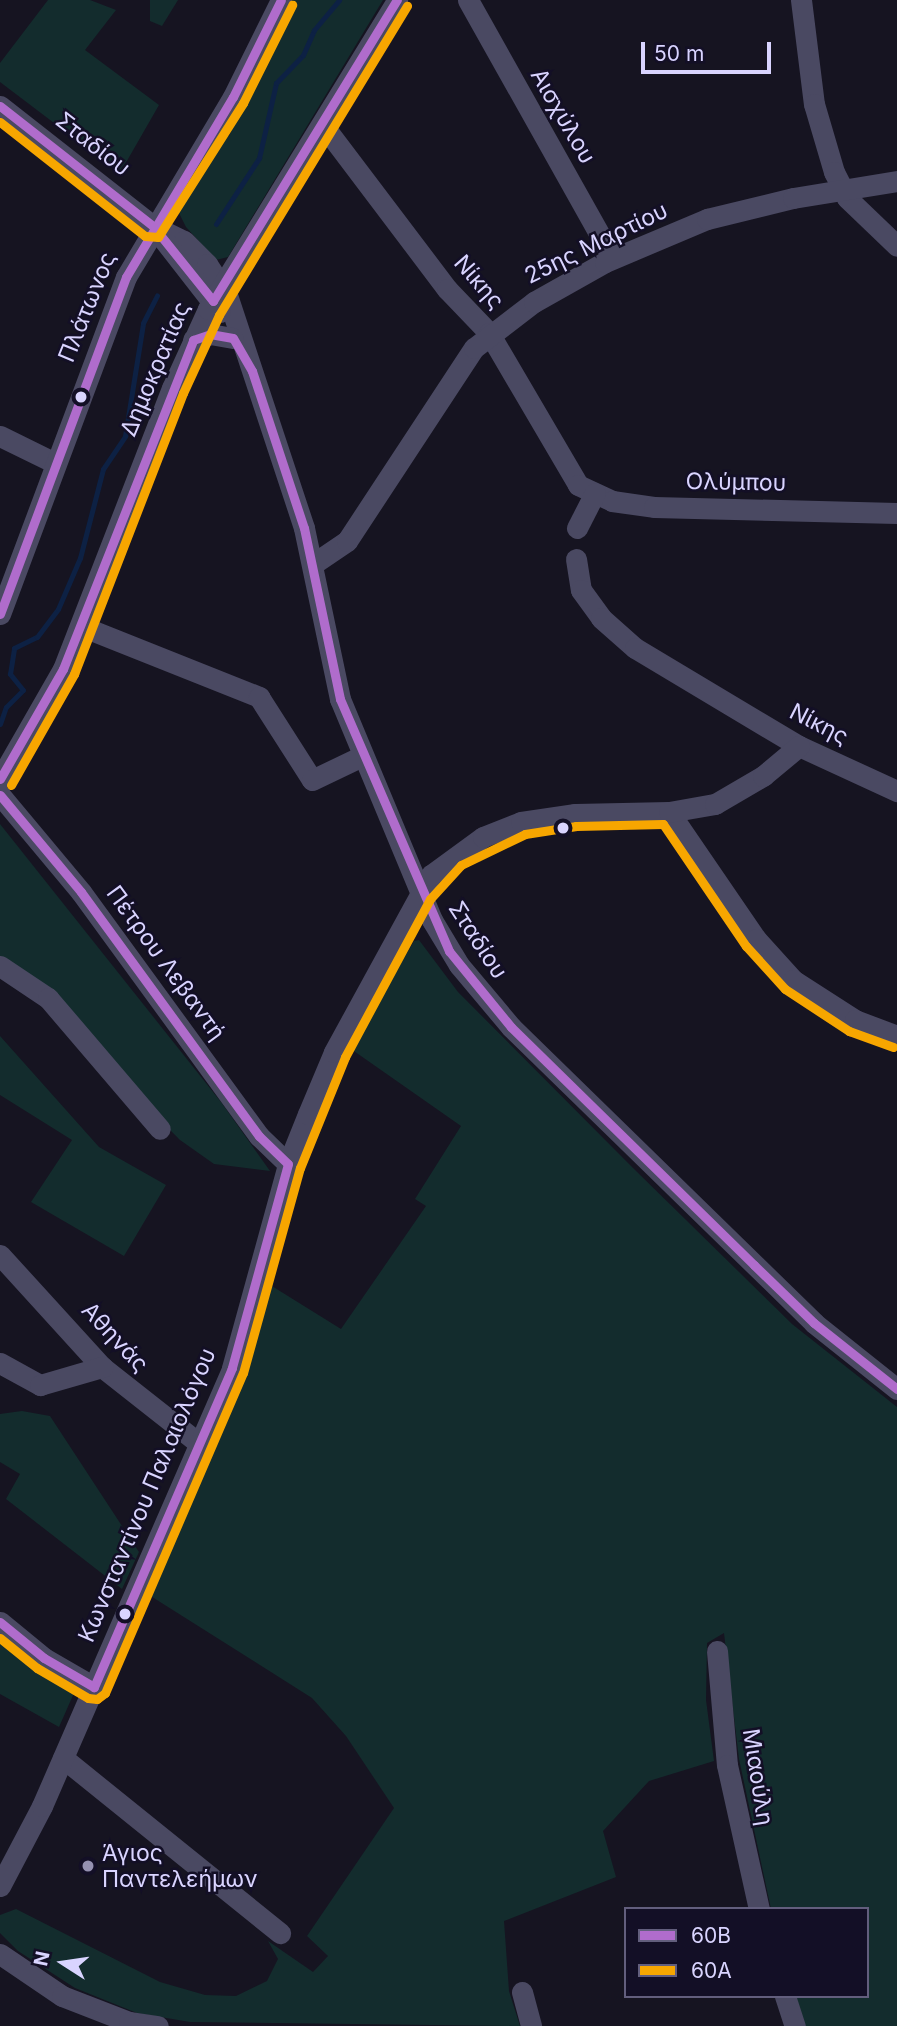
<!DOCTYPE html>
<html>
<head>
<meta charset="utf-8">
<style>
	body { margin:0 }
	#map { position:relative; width:897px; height:2026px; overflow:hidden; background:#161421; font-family:Inter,sans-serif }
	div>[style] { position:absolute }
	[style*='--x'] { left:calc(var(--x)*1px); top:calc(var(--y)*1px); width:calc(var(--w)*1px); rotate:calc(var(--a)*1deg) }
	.green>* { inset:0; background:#132c2d }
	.stream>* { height:5px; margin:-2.5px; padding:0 2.5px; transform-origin:2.5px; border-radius:2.5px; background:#0d2144 }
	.minor>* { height:21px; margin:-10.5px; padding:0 10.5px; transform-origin:10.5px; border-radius:10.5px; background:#4a4962 }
	.bus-1>* { height:9px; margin:-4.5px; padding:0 4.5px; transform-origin:4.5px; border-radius:4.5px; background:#b06ccc }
	.bus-2>* { height:9px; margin:-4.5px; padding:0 4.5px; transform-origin:4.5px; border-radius:4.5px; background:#f7a600 }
	.dots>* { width:19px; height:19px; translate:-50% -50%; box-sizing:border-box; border:4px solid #130f26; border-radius:50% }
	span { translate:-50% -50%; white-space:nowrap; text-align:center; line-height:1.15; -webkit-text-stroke:5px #130f26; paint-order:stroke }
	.street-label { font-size:23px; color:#d9d4ff }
	.poi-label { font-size:23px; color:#d9d4ff }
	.left { translate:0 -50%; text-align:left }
	.legend { position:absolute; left:624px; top:1907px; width:245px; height:91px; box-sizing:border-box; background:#130f26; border:2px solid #625e7d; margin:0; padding:9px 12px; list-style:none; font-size:21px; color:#d9d4ff }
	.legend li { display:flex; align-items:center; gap:14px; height:35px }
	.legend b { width:35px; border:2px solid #625e7d }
	.north { position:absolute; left:28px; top:1928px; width:70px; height:70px; -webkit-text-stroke:5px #130f26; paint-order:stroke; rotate:282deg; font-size:19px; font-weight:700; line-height:28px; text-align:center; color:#d9d4ff }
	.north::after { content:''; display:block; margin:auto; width:24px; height:32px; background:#d9d4ff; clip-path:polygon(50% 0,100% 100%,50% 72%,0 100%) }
	.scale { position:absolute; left:641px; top:42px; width:130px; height:32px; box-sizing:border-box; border:4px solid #d9d4ff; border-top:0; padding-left:9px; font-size:21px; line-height:24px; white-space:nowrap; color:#d9d4ff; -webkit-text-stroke:5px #130f26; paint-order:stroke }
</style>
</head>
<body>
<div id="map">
	<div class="green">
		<i style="clip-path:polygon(48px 0,90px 0,116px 10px,85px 50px,159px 105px,120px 173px,0 82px,0 63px)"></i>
		<i style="clip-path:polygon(150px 0,178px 0,162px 26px,150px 21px)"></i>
		<i style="clip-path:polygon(292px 0,383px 0,228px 257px,216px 260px,186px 227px,178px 211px,221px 136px,229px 136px)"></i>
		<i style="clip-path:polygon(0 824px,221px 1102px,270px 1171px,214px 1164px,180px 1140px,0 958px)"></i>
		<i style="clip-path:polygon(419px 940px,458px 992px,632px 1167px,792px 1324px,897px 1407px,897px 2026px,805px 2026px,796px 1996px,867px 1996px,867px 1909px,771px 1909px,739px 1759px,724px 1633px,707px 1643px,706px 1700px,714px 1761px,649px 1781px,603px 1831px,616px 1877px,504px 1921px,509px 1991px,520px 2026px,190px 2022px,137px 2013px,75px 1988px,18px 1951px,0 1933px,0 1915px,16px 1909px,160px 1982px,205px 1995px,236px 1996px,267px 1981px,278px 1959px,268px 1941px,313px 1972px,328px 1956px,307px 1936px,394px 1808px,346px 1736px,312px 1698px,149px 1595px,225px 1427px,247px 1366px,267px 1283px,341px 1329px,426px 1206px,415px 1199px,461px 1126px,351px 1049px,414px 941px)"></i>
		<i style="clip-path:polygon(0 1036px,99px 1147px,166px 1185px,124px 1256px,31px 1202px,72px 1140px,0 1095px)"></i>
		<i style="clip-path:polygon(22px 1411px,50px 1416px,139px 1552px,122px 1589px,6px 1499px,20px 1474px,0 1462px,0 1414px)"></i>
		<i style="clip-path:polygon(0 1642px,74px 1693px,59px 1727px,0 1694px)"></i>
	</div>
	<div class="stream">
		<i style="--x:216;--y:224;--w:79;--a:-56.9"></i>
		<i style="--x:259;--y:158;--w:77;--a:-77.2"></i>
		<i style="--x:276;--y:83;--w:39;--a:-46"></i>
		<i style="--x:303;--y:55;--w:27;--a:-66"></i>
		<i style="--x:314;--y:30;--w:39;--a:-50"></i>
		<i style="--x:0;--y:724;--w:18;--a:-71"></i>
		<i style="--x:6;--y:707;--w:24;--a:-45"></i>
		<i style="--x:23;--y:690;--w:21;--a:-129"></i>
		<i style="--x:10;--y:674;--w:26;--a:-81"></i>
		<i style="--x:14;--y:648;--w:25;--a:-26"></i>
		<i style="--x:37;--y:637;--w:35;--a:-53"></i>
		<i style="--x:58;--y:609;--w:56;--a:-66.7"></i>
		<i style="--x:80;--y:558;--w:92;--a:-75.5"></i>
		<i style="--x:103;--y:469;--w:40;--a:-56"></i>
		<i style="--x:125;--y:436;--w:114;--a:-80.9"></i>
		<i style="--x:143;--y:323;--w:31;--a:-63"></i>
	</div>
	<div class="minor">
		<i style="--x:468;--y:0;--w:296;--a:60.7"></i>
		<i style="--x:801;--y:0;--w:105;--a:82.9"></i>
		<i style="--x:814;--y:104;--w:71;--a:73.6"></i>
		<i style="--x:834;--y:172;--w:29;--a:63"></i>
		<i style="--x:847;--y:198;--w:69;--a:43.8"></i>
		<i style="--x:0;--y:106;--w:194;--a:38.1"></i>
		<i style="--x:153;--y:226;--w:34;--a:26"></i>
		<i style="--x:184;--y:241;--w:33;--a:45"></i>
		<i style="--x:207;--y:264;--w:37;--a:57"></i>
		<i style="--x:227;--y:295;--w:245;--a:71.7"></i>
		<i style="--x:304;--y:528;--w:175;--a:78.1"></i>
		<i style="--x:340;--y:699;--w:239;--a:67.4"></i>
		<i style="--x:432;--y:920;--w:52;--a:59"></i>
		<i style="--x:459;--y:965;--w:81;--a:50"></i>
		<i style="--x:511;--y:1027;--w:424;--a:44.3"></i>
		<i style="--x:814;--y:1323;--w:106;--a:38.5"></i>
		<i style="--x:323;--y:125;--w:206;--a:52.9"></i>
		<i style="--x:447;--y:289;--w:61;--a:46.3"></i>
		<i style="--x:489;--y:333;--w:176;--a:59.6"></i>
		<i style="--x:578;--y:485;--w:38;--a:25"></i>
		<i style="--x:612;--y:501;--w:42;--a:8.1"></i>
		<i style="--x:654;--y:507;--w:243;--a:1.4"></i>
		<i style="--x:153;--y:226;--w:109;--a:52.1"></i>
		<i style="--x:193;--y:340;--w:18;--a:-19"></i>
		<i style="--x:210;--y:334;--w:23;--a:10"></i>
		<i style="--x:0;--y:436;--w:61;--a:26.1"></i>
		<i style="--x:577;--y:528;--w:39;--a:-63"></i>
		<i style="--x:576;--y:559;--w:31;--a:81"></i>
		<i style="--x:581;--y:590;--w:34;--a:54"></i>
		<i style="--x:601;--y:618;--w:45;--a:41.4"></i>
		<i style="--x:635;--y:648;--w:191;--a:30.9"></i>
		<i style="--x:799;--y:746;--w:108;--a:24.7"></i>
		<i style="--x:313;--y:564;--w:41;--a:-34.1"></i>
		<i style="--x:347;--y:541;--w:231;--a:-56.7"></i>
		<i style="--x:474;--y:348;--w:76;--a:-37.5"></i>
		<i style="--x:534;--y:302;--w:81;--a:-29.4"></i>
		<i style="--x:605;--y:262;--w:111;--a:-22.9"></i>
		<i style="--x:707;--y:219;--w:89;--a:-13.7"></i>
		<i style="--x:793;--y:198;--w:105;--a:-9.3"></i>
		<i style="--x:0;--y:614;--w:360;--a:-69.5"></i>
		<i style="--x:126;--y:277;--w:209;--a:-59.3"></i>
		<i style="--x:233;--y:97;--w:108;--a:-63.7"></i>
		<i style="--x:81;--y:626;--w:192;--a:21.7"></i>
		<i style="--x:259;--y:697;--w:98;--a:57.4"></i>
		<i style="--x:312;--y:780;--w:55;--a:-25.6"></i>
		<i style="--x:0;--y:779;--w:127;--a:-60.2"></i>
		<i style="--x:63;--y:669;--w:301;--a:-68.8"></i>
		<i style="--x:172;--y:388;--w:87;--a:-65.5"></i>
		<i style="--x:208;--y:309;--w:362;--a:-58.5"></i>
		<i style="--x:0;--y:795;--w:126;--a:50.1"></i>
		<i style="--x:81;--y:892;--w:302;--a:53.9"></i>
		<i style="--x:259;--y:1136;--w:40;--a:44"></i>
		<i style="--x:669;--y:812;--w:154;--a:55.6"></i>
		<i style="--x:756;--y:939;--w:55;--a:47.9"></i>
		<i style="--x:793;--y:980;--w:74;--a:32.8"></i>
		<i style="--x:855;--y:1020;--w:45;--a:20.9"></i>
		<i style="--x:0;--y:966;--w:58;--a:33.7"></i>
		<i style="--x:48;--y:998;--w:172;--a:49.5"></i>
		<i style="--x:0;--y:1255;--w:151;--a:47.7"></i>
		<i style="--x:102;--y:1367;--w:126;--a:38.2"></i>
		<i style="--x:0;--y:1363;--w:46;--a:28.8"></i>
		<i style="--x:40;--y:1385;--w:65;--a:-16.2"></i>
		<i style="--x:0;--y:1622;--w:57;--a:39.3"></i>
		<i style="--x:44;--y:1658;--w:58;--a:30.1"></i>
		<i style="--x:717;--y:1651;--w:114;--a:85"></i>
		<i style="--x:727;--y:1765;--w:148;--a:77.5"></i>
		<i style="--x:63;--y:1758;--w:279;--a:38.9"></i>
		<i style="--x:0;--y:1886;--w:90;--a:-62.3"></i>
		<i style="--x:42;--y:1806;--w:477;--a:-66.5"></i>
		<i style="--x:232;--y:1368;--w:212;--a:-74.6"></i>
		<i style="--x:288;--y:1164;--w:54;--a:-68.2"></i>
		<i style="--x:308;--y:1114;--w:67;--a:-67.2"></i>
		<i style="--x:334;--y:1052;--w:202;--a:-61.3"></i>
		<i style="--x:431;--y:875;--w:64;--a:-36.2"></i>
		<i style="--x:483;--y:837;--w:41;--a:-21.5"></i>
		<i style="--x:521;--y:822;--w:55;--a:-8.4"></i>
		<i style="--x:575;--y:814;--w:94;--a:-1.2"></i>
		<i style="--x:669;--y:812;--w:47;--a:-9.9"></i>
		<i style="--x:715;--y:804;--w:56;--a:-30.3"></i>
		<i style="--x:763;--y:776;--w:47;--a:-39.8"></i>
		<i style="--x:0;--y:1954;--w:75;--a:34.1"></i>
		<i style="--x:62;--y:1996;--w:72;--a:21.2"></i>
		<i style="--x:129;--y:2022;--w:29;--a:8"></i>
		<i style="--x:522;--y:1992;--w:35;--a:75"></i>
		<i style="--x:785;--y:1996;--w:32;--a:72"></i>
	</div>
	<div class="bus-1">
		<i style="--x:0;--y:106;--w:194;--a:38.1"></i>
		<i style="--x:153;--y:226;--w:96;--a:51.3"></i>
		<i style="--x:213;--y:301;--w:353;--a:-58.6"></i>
		<i style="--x:0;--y:614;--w:360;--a:-69.5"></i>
		<i style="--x:126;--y:277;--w:209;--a:-59.3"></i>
		<i style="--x:233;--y:97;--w:108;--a:-63.7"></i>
		<i style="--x:0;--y:779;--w:127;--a:-60.2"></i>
		<i style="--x:63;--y:669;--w:354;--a:-68.4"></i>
		<i style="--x:193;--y:340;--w:18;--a:-19"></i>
		<i style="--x:210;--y:334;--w:23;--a:10"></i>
		<i style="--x:233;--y:338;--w:38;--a:60"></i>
		<i style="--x:252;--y:371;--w:165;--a:71.7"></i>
		<i style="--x:304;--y:528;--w:175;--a:78.1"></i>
		<i style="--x:340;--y:699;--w:275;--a:66.6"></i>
		<i style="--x:449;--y:951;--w:98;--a:50.8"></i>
		<i style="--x:511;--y:1027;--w:340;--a:44.4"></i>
		<i style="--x:754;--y:1265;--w:83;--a:44"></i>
		<i style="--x:814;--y:1323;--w:106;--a:38.5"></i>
		<i style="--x:0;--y:795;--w:126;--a:50.1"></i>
		<i style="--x:81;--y:892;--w:302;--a:53.9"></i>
		<i style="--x:259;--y:1136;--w:40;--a:44"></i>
		<i style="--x:288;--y:1164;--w:212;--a:105.4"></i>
		<i style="--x:232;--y:1368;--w:348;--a:113.4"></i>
		<i style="--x:94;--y:1687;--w:58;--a:-149.9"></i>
		<i style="--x:44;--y:1658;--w:57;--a:-140.7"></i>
	</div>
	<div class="bus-2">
		<i style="--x:0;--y:122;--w:184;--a:38.2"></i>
		<i style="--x:145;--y:236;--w:13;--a:4"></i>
		<i style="--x:158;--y:237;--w:159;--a:-57.6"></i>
		<i style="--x:243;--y:103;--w:110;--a:-63.4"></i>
		<i style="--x:11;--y:785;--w:128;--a:-60.4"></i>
		<i style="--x:74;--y:674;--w:301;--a:-68.8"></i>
		<i style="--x:183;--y:393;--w:86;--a:-65.2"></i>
		<i style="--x:219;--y:315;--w:362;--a:-58.7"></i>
		<i style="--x:0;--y:1638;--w:48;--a:39"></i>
		<i style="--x:37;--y:1668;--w:59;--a:30.5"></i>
		<i style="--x:88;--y:1698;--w:9;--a:6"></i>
		<i style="--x:97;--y:1699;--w:10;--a:-37"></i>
		<i style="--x:105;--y:1693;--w:348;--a:-66.7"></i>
		<i style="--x:243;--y:1373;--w:213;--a:-74.5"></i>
		<i style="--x:300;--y:1168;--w:120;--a:-67.9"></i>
		<i style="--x:345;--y:1057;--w:179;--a:-61.7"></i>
		<i style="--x:430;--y:899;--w:46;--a:-47.6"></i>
		<i style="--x:461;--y:865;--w:71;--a:-25.8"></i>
		<i style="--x:525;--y:834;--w:52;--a:-8.9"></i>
		<i style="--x:576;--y:826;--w:87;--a:-1.3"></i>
		<i style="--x:663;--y:824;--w:148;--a:55.8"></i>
		<i style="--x:746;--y:946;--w:58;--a:47.8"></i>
		<i style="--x:785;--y:989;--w:77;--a:33.3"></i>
		<i style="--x:849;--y:1031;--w:47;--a:20"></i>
	</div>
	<div class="dots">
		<i style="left:81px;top:397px;background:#d9d4ff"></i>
		<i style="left:563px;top:828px;background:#d9d4ff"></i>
		<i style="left:125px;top:1614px;background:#d9d4ff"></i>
		<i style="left:88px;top:1866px;background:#9591b1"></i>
	</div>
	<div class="street-label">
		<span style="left:563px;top:116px;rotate:60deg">Αισχύλου</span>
		<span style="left:93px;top:144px;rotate:38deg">Σταδίου</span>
		<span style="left:596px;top:243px;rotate:-26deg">25ης Μαρτίου</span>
		<span style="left:479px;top:282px;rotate:49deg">Νίκης</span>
		<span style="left:87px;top:307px;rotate:-68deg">Πλάτωνος</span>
		<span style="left:155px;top:369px;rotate:-67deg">Δημοκρατίας</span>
		<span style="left:736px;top:482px;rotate:1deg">Ολύμπου</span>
		<span style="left:819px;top:724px;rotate:27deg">Νίκης</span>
		<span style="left:478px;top:940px;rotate:57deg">Σταδίου</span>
		<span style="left:166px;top:963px;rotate:54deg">Πέτρου Λεβαντή</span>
		<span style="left:115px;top:1337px;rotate:47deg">Αθηνάς</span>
		<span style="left:147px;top:1495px;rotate:-67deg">Κωνσταντίνου Παλαιολόγου</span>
		<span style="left:758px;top:1777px;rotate:81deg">Μιαούλη</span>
	</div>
	<div class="poi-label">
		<span class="left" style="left:102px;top:1866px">Άγιος<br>Παντελεήμων</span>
	</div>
	<ul class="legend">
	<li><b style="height:9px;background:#b06ccc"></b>60Β</li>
	<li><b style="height:9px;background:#f7a600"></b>60Α</li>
	</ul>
	<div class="north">N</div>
	<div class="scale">50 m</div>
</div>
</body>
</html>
